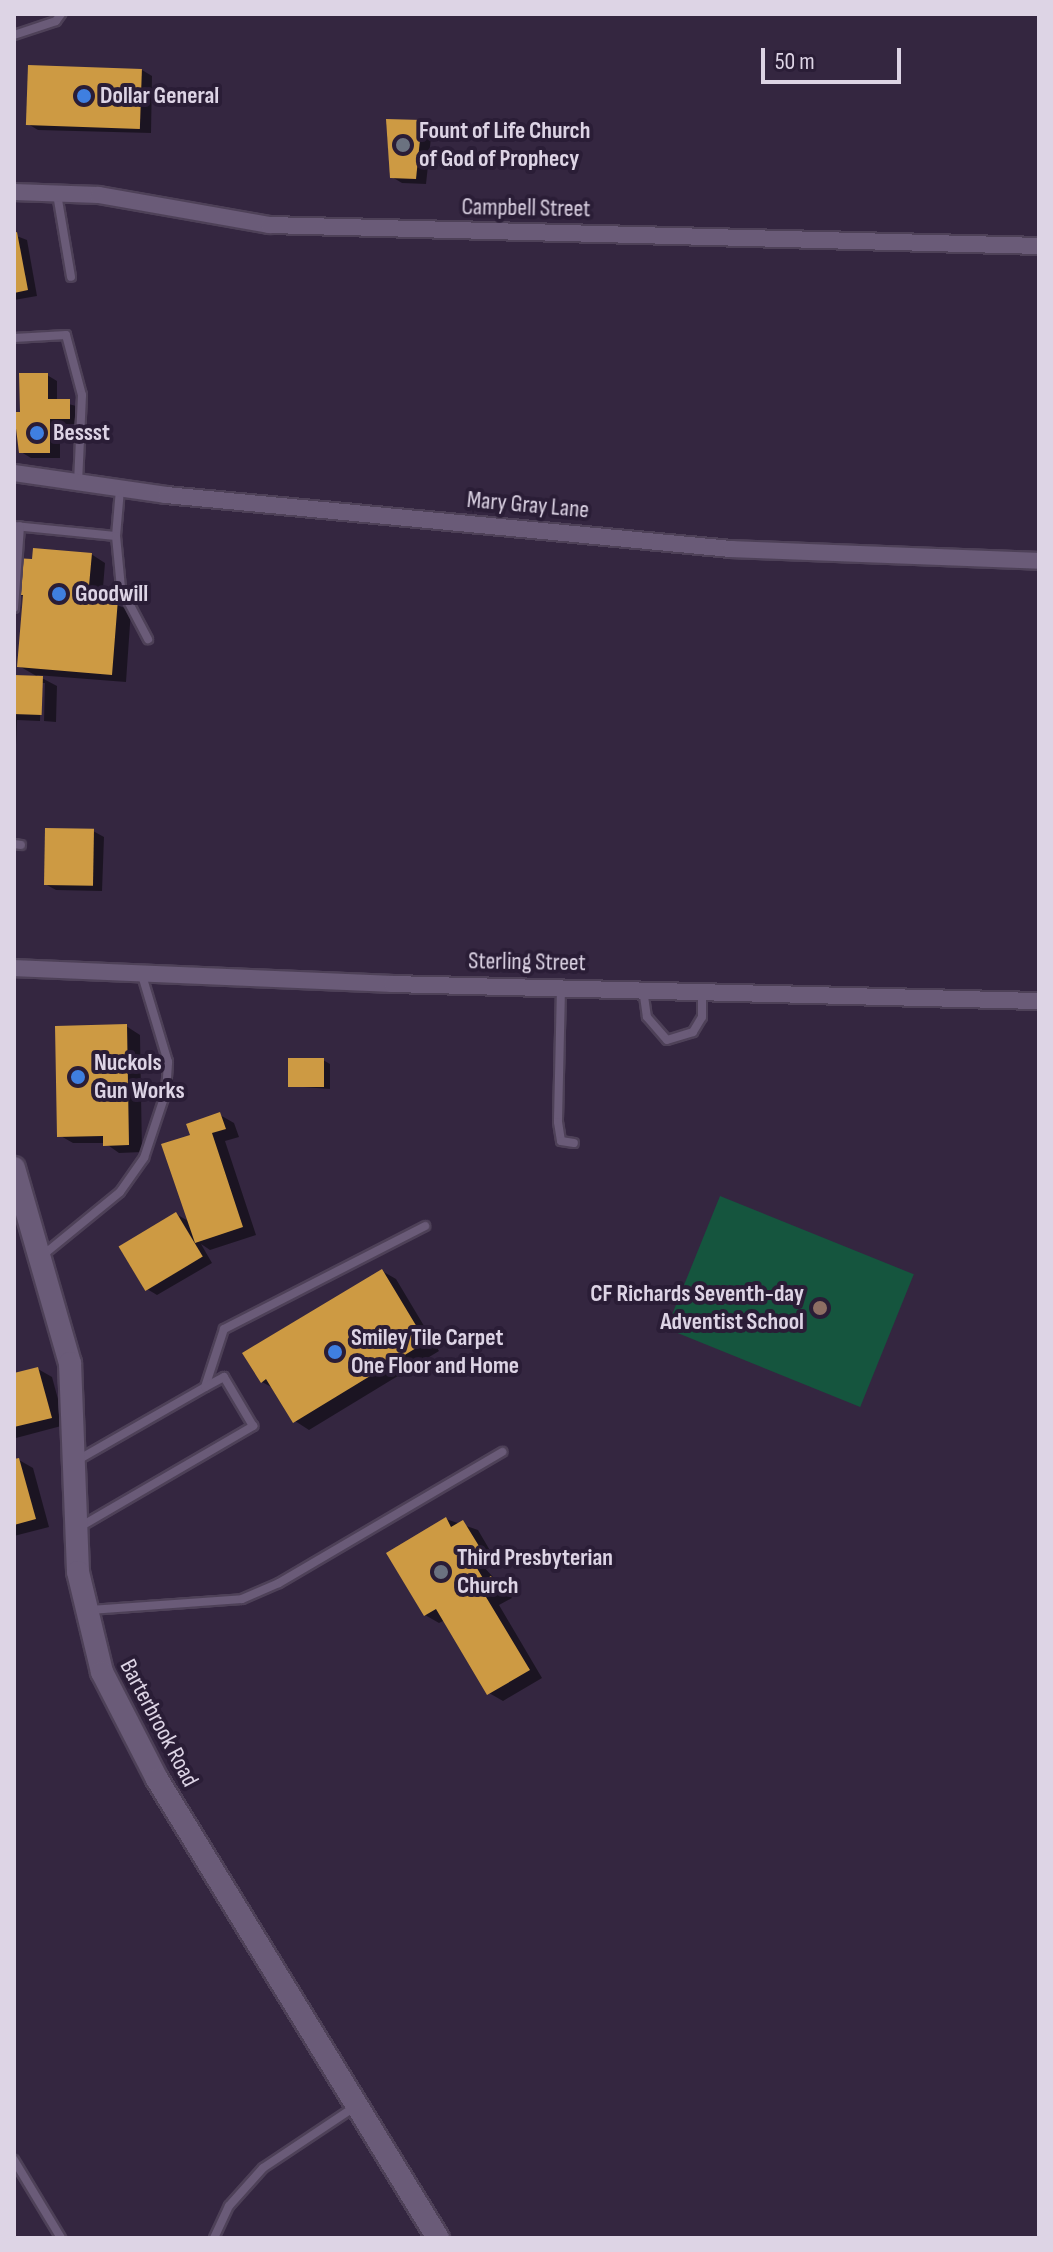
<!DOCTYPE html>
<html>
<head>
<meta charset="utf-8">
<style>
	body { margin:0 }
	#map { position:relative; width:1053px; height:2252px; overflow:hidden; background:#342640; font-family:"Sofia Sans Condensed",sans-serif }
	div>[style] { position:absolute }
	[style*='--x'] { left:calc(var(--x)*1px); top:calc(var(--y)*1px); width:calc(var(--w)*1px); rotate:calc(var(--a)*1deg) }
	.green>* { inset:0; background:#15553e; transform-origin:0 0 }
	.shadow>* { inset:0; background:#0007 }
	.building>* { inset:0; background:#cd9a43; transform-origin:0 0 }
	.roads { filter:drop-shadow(2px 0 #4e4158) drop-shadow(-2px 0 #4e4158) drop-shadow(0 2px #4e4158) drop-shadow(0 -2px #4e4158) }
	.service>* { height:8px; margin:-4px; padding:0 4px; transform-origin:4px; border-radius:4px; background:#6a5b78 }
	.minor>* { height:16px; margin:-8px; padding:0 8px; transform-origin:8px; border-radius:8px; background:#6a5b78 }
	.tertiary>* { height:22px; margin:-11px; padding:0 11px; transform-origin:11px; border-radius:11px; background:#6a5b78 }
	.dots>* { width:22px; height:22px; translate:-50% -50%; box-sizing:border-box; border:4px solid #2a1d36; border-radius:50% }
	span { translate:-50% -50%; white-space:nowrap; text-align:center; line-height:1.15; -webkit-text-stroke:8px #2a1d36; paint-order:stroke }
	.poi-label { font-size:24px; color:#ddd4e5; font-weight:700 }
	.left { translate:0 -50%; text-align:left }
	.right { translate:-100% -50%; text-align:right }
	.street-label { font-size:24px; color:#ddd4e5 }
	.frame { position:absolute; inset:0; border:16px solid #ddd4e5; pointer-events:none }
	.scale { position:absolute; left:761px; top:48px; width:140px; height:36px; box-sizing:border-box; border:4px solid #ddd4e5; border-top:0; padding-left:10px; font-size:24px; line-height:28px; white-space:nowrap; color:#ddd4e5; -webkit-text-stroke:6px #2a1d36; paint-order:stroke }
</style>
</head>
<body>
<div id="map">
	<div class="green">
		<i style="left:720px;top:1196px;width:209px;height:143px;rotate:22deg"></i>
	</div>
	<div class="shadow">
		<i style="clip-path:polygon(142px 70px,152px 76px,151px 133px,38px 130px,28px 124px)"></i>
		<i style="clip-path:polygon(422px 122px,432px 128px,426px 184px,402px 183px,392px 177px)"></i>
		<i style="clip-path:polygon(14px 235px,27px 240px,37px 296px,14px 300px)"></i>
		<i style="clip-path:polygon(47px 375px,57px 381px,57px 401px,80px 407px,80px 424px,60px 424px,60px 458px,31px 458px,21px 452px,22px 414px)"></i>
		<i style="clip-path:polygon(91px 554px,105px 563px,102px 600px,131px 610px,126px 682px,36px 675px,57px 686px,56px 722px,44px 721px,45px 683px,41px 683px,40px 721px,17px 720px,14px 796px,14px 677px,40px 678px,19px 666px,25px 596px,14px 595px,34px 562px)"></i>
		<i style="clip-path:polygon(93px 831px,104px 837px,102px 891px,56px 890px,45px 884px)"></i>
		<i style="clip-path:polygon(126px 1026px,140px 1035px,142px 1152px,119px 1153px,105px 1143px,73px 1143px,59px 1135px)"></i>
		<i style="clip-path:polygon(323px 1060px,330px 1064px,330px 1089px,290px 1086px)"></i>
		<i style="clip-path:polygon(220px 1115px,234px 1123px,239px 1137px,225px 1141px,256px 1235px,210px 1250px,201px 1244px,212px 1263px,157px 1295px,147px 1289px,176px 1214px,190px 1222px,192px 1136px)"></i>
		<i style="clip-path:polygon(382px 1271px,396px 1279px,439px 1351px,309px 1430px,295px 1421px,275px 1389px,262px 1382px)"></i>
		<i style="clip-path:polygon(38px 1369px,52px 1377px,65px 1425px,16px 1438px,14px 1376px)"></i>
		<i style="clip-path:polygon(19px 1460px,33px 1468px,49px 1527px,14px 1536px,14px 1461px)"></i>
		<i style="clip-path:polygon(446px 1519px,478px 1530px,495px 1559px,483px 1566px,512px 1598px,499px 1605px,542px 1678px,503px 1701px,489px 1693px,445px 1620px,439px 1623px,425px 1615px)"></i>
	</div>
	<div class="building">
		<i style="left:28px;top:65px;width:114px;height:60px;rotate:2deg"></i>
		<i style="clip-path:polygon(386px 119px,422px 120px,416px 179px,390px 178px)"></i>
		<i style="clip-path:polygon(17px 232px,28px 290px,14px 293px,14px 233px)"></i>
		<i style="clip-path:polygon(19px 373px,48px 373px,48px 399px,70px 399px,70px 419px,50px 419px,50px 453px,19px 453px,14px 412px,20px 412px)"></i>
		<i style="clip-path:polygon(33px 548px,92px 553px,88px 597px,118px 599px,112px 675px,17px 667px,23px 595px,14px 595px,14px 558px,32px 559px)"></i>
		<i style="left:14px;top:675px;width:29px;height:39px;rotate:2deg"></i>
		<i style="left:45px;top:828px;width:49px;height:57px;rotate:1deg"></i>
		<i style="clip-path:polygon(127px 1024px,129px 1145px,103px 1146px,103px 1136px,57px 1137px,55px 1026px)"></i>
		<i style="left:324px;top:1058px;width:29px;height:36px;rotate:90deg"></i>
		<i style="clip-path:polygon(220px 1112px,226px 1129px,212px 1133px,243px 1227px,195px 1243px,161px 1144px,190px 1135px,186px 1124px)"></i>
		<i style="left:176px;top:1212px;width:52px;height:67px;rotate:59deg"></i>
		<i style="clip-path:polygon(382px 1269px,426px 1342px,293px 1423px,266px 1379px,261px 1383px,242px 1353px)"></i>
		<i style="clip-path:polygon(38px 1367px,52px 1418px,14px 1427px,14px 1373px)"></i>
		<i style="clip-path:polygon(19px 1458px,36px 1519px,14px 1525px,14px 1459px)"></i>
		<i style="clip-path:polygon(446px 1517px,451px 1527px,463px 1520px,482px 1551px,471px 1558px,484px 1580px,491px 1576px,499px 1589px,486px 1597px,530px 1670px,487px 1695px,436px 1609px,424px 1616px,386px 1553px)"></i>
	</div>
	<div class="roads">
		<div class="service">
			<i style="--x:14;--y:35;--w:44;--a:-18.4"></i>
			<i style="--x:56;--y:21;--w:9;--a:-54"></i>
			<i style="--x:57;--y:194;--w:84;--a:80.4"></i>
			<i style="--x:14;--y:338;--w:52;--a:-3.3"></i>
			<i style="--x:66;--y:335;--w:62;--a:75.1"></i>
			<i style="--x:82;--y:395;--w:87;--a:92.6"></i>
			<i style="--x:14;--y:526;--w:102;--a:5.6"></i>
			<i style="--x:116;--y:536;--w:47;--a:-85.1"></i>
			<i style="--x:116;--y:536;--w:52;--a:84.5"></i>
			<i style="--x:121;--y:588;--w:58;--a:62.1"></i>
			<i style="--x:14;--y:608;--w:82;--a:-85.8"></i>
			<i style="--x:14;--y:844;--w:7;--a:8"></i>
			<i style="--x:561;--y:988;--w:134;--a:91.3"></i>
			<i style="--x:558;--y:1122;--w:19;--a:81"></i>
			<i style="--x:561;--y:1141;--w:13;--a:9"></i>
			<i style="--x:643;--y:989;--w:28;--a:82"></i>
			<i style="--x:647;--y:1017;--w:30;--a:49"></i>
			<i style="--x:667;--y:1040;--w:27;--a:-17"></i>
			<i style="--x:693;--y:1032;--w:17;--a:-59"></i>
			<i style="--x:702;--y:1017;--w:25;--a:-90"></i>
			<i style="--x:43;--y:1255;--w:99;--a:-39.3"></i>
			<i style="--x:120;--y:1192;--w:42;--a:-54.8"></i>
			<i style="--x:144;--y:1158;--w:70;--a:-71.6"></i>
			<i style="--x:166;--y:1092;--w:30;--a:-86"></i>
			<i style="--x:168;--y:1062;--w:94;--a:-106.7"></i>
			<i style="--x:76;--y:1461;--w:149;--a:-29.8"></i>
			<i style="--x:205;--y:1387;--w:61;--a:-71.9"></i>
			<i style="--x:224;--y:1329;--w:226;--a:-27.1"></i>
			<i style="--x:78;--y:1528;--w:203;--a:-30.2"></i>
			<i style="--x:253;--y:1426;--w:57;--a:-120.6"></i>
			<i style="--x:224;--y:1377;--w:21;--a:152"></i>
			<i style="--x:90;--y:1610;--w:152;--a:-4.1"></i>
			<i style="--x:242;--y:1599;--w:40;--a:-23.4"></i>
			<i style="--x:279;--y:1583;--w:259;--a:-30.4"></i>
			<i style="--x:14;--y:2160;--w:91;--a:58.9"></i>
			<i style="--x:214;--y:2238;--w:35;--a:-65"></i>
			<i style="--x:229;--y:2206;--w:51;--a:-48.2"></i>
			<i style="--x:263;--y:2168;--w:112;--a:-33.7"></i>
		</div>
		<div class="minor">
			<i style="--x:14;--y:192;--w:85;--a:2"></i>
			<i style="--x:99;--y:195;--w:173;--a:10"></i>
			<i style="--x:269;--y:225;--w:770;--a:1.56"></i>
			<i style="--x:14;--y:473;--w:154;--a:8.2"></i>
			<i style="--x:166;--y:495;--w:568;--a:5.46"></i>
			<i style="--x:731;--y:549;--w:308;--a:2.2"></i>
			<i style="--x:14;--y:968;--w:378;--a:2.4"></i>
			<i style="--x:392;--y:984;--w:647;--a:1.51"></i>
		</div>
		<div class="tertiary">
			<i style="--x:14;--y:1168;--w:203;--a:74"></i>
			<i style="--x:70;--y:1363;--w:209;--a:87.8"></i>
			<i style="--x:78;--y:1572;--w:103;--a:76.5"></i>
			<i style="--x:102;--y:1672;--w:120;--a:62.8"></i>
			<i style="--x:157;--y:1779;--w:538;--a:58.53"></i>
		</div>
	</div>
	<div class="dots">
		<i style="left:84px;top:96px;background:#3f7fe0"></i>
		<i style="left:403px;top:145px;background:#6b7280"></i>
		<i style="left:37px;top:433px;background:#3f7fe0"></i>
		<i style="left:59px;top:594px;background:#3f7fe0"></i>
		<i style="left:78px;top:1077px;background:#3f7fe0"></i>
		<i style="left:820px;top:1308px;background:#8d6e63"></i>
		<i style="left:335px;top:1352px;background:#3f7fe0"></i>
		<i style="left:441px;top:1572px;background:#6b7280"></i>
	</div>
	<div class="poi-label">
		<span class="left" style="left:100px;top:96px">Dollar General</span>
		<span class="left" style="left:419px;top:145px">Fount of Life Church<br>of God of Prophecy</span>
		<span class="left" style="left:53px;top:433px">Bessst</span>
		<span class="left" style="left:75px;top:594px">Goodwill</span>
		<span class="left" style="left:94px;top:1077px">Nuckols<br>Gun Works</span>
		<span class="right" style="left:804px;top:1308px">CF Richards Seventh-day<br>Adventist School</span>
		<span class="left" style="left:351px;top:1352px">Smiley Tile Carpet<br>One Floor and Home</span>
		<span class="left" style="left:457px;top:1572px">Third Presbyterian<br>Church</span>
	</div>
	<div class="street-label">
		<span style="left:526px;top:208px;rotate:1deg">Campbell Street</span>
		<span style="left:528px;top:505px;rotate:5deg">Mary Gray Lane</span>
		<span style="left:527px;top:962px;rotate:1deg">Sterling Street</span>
		<span style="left:159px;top:1723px;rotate:62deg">Barterbrook Road</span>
	</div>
	<div class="frame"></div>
	<div class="scale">50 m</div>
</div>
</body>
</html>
